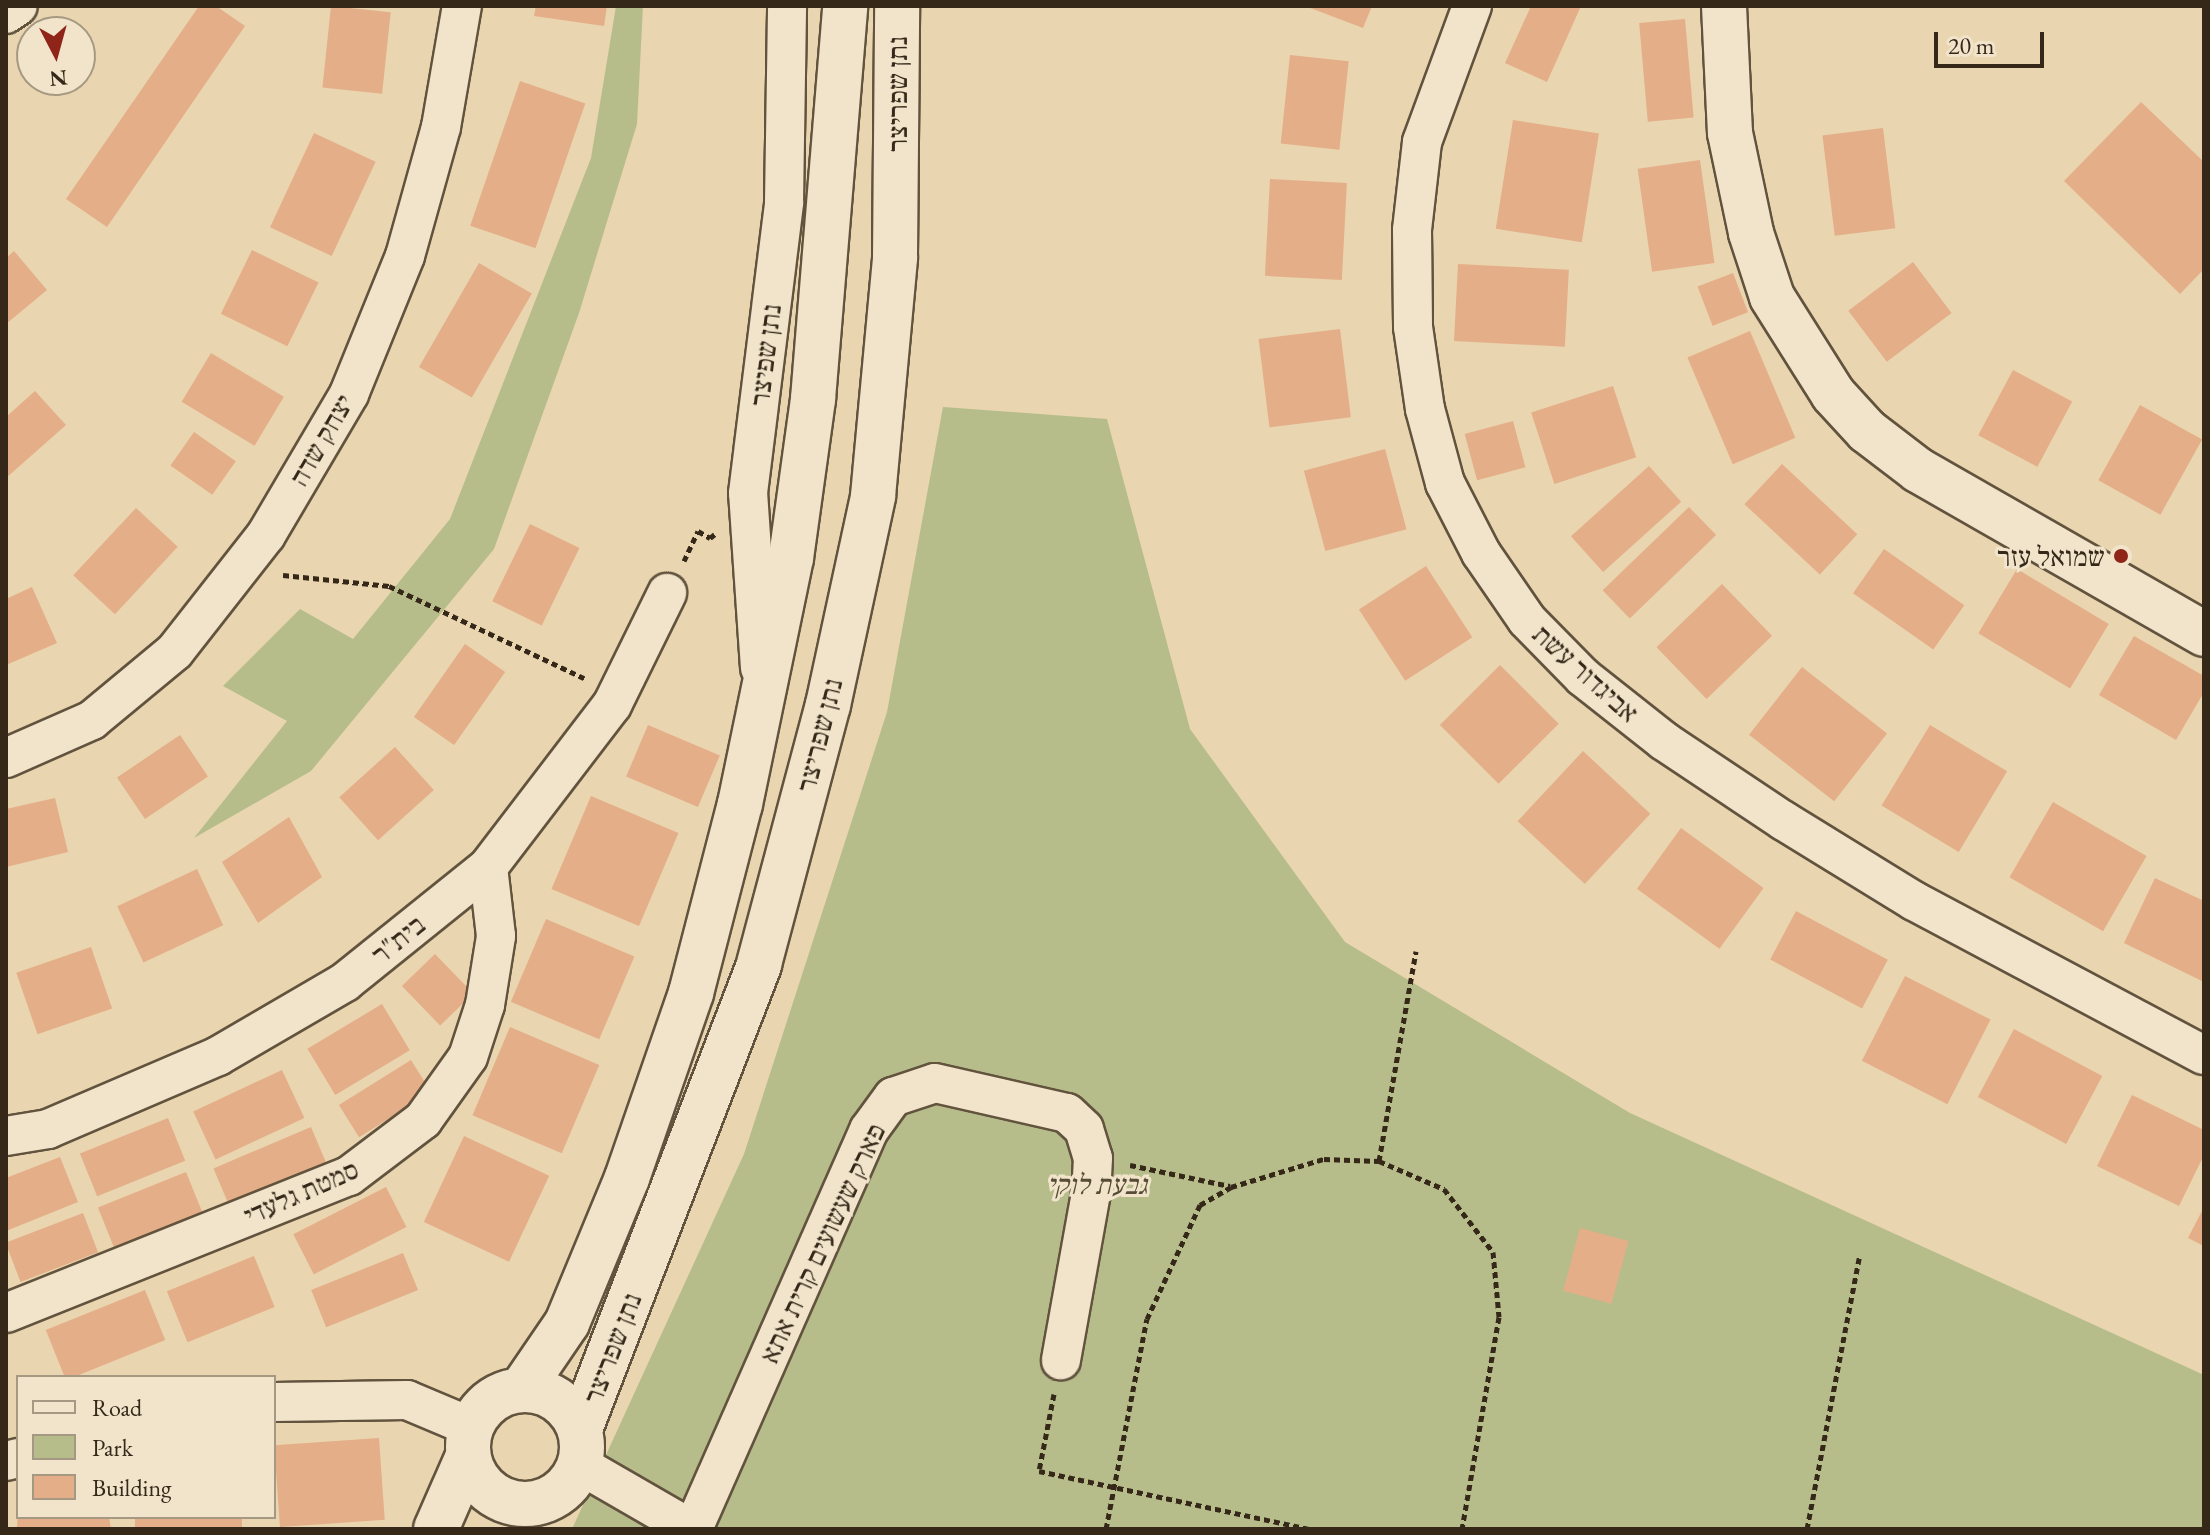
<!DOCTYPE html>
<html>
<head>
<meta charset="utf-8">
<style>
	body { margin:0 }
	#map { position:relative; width:2210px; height:1535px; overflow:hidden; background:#e9d5af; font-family:"EB Garamond","Frank Ruhl Libre",serif }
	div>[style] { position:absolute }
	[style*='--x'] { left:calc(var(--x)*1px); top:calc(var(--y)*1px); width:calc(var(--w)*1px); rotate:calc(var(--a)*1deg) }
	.green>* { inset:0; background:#b6bd8b }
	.building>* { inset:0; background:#e4ae88; transform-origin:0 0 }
	.path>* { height:5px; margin-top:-2.5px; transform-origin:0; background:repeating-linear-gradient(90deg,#352819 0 6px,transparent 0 10px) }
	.roads { filter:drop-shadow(2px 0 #62533e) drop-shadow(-2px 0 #62533e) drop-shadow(0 2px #62533e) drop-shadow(0 -2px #62533e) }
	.street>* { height:38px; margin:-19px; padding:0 19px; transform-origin:19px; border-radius:19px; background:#f1e4cb }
	.secondary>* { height:44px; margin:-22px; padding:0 22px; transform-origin:22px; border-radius:22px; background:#f1e4cb }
	.secondary>.ring { margin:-22px; padding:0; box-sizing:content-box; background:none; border:44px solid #f1e4cb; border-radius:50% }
	.dots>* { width:22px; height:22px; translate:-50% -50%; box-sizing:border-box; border:4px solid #f1e4cb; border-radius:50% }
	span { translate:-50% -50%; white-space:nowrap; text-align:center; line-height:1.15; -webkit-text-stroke:6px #f1e4cb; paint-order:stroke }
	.street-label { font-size:28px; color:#352819 }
	.poi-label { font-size:28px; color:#352819 }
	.right { translate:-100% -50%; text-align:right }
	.park-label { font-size:28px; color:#554d36; font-style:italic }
	.frame { position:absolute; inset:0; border:8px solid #352819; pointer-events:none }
	.legend { position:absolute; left:16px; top:1375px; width:260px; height:144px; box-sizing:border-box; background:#f1e4cb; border:2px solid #a69984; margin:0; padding:10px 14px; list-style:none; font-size:24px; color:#352819 }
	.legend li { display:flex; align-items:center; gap:16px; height:40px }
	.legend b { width:40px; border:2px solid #a69984 }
	.north { position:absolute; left:16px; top:16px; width:80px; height:80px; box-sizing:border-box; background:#f1e4cb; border:2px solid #a69984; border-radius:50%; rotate:174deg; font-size:22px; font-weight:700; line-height:32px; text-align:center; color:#352819 }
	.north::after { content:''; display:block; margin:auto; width:28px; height:36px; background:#8f2418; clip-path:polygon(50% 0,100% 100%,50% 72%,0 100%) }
	.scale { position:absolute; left:1934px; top:32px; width:110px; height:36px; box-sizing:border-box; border:4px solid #352819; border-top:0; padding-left:10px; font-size:24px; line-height:28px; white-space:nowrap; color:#352819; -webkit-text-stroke:6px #f1e4cb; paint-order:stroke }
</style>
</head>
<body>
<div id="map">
	<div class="green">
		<i style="clip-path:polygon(616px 6px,643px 6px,637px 124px,579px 313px,494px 549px,311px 771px,194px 838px,287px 721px,223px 686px,300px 609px,353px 639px,450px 519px,591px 158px)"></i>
		<i style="clip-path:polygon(943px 407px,1107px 419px,1190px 729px,1345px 942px,1630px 1113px,2204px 1375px,2204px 1529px,572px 1529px,744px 1154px,887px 712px)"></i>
	</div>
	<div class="building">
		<i style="clip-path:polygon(199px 6px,216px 6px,245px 26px,107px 227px,66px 199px)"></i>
		<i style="left:331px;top:6px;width:60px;height:82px;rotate:6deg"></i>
		<i style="clip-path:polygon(536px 6px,607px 6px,604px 26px,534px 16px)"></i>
		<i style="clip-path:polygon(1305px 6px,1372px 6px,1363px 28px)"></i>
		<i style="clip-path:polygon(1531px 6px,1581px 6px,1547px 82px,1505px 63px)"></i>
		<i style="left:1685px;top:19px;width:99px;height:46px;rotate:85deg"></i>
		<i style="left:1290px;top:55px;width:59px;height:89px;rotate:6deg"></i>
		<i style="left:520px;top:81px;width:69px;height:153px;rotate:19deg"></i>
		<i style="clip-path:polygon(2141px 102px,2204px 162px,2204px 269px,2180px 294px,2064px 181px)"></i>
		<i style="left:1513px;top:120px;width:87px;height:110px;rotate:9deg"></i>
		<i style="left:1883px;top:128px;width:101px;height:61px;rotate:83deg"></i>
		<i style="left:314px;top:133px;width:68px;height:104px;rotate:25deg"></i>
		<i style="left:1700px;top:160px;width:104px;height:63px;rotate:82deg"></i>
		<i style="left:1270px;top:179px;width:77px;height:97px;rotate:3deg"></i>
		<i style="left:252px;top:250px;width:74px;height:71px;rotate:26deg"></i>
		<i style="clip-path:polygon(14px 251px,47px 290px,6px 324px,6px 258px)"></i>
		<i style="left:1913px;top:262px;width:64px;height:81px;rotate:53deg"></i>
		<i style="left:479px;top:263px;width:61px;height:120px;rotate:30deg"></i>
		<i style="left:1458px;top:264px;width:111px;height:77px;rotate:3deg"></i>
		<i style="left:1733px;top:273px;width:42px;height:38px;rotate:69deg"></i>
		<i style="left:1340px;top:329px;width:89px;height:82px;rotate:83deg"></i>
		<i style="left:1750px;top:331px;width:116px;height:68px;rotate:67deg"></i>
		<i style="left:211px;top:353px;width:85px;height:57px;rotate:31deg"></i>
		<i style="left:2013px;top:370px;width:67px;height:74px;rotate:28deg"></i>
		<i style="left:1613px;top:386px;width:75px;height:86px;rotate:72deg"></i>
		<i style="clip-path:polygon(35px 391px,66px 425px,6px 478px,6px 417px)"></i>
		<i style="left:2140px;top:405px;width:71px;height:86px;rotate:29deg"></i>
		<i style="left:1513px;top:421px;width:48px;height:50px;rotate:75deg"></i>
		<i style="left:194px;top:432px;width:51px;height:41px;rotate:35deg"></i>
		<i style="left:1385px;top:449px;width:83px;height:84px;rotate:75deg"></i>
		<i style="left:1782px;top:464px;width:103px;height:55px;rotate:43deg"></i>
		<i style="left:1649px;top:466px;width:48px;height:105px;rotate:48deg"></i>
		<i style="left:1689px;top:507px;width:39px;height:120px;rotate:46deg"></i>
		<i style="left:136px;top:508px;width:57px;height:92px;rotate:43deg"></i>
		<i style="left:530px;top:524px;width:55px;height:86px;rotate:26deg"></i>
		<i style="left:1884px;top:549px;width:98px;height:54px;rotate:35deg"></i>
		<i style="left:1426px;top:566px;width:85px;height:80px;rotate:57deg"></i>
		<i style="left:2017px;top:569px;width:107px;height:75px;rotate:31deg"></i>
		<i style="left:1722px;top:584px;width:72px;height:91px;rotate:46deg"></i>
		<i style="clip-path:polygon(32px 587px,57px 643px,6px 665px,6px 599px)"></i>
		<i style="clip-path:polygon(2134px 636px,2204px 676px,2204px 692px,2176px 740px,2099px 695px)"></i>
		<i style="left:465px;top:644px;width:49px;height:89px;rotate:35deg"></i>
		<i style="left:1500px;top:665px;width:83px;height:85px;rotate:45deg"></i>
		<i style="left:1802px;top:667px;width:108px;height:86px;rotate:38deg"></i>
		<i style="left:648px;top:725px;width:78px;height:56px;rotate:23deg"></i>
		<i style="left:1930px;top:725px;width:90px;height:94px;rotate:31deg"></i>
		<i style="left:180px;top:735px;width:50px;height:76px;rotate:56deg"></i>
		<i style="left:395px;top:747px;width:58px;height:75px;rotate:48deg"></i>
		<i style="left:1583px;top:751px;width:92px;height:96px;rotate:43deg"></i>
		<i style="left:591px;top:796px;width:95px;height:101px;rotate:23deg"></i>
		<i style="clip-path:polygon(55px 798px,68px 852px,6px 867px,6px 809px)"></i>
		<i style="left:2053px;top:802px;width:108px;height:87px;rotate:30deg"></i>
		<i style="clip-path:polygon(289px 817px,322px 877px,258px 923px,222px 862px)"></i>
		<i style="left:1681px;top:828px;width:102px;height:75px;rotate:36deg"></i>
		<i style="left:197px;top:869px;width:62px;height:88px;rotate:65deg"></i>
		<i style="clip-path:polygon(2155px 878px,2204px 901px,2204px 982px,2124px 943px)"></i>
		<i style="left:1796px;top:911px;width:104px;height:55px;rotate:28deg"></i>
		<i style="left:546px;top:919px;width:96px;height:90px;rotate:23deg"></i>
		<i style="left:91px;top:947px;width:65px;height:79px;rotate:71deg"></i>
		<i style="left:435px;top:954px;width:55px;height:46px;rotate:46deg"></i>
		<i style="left:1905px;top:976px;width:96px;height:95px;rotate:27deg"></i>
		<i style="left:382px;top:1004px;width:54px;height:87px;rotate:59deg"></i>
		<i style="left:510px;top:1027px;width:97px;height:96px;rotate:23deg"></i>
		<i style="left:2014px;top:1029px;width:100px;height:77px;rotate:28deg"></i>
		<i style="left:411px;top:1060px;width:38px;height:85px;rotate:58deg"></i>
		<i style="left:282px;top:1070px;width:53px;height:98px;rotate:65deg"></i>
		<i style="clip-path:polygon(2132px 1095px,2204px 1130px,2204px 1155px,2179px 1206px,2097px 1166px)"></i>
		<i style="left:168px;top:1118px;width:46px;height:95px;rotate:68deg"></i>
		<i style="left:311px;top:1127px;width:39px;height:106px;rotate:67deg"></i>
		<i style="left:464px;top:1136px;width:94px;height:95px;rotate:25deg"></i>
		<i style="clip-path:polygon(60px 1157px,78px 1202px,6px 1231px,6px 1178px)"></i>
		<i style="left:186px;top:1172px;width:43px;height:95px;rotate:68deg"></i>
		<i style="left:386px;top:1187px;width:45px;height:104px;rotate:63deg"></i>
		<i style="clip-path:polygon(2204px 1207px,2204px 1246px,2188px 1238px)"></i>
		<i style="left:83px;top:1213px;width:42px;height:83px;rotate:69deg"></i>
		<i style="left:1580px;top:1228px;width:50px;height:65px;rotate:15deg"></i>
		<i style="left:403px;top:1253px;width:40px;height:99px;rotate:68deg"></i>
		<i style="left:254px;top:1256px;width:55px;height:94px;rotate:68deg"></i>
		<i style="left:145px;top:1290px;width:54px;height:107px;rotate:68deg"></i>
		<i style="left:379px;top:1438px;width:82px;height:105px;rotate:86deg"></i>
		<i style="clip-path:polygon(18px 1509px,18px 1517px,109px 1517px,111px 1529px,17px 1529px)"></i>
		<i style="left:135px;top:1517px;width:107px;height:12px"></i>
	</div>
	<div class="path">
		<i style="--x:684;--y:561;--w:33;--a:-65"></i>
		<i style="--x:698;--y:531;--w:14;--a:30"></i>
		<i style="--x:710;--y:538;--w:6;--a:-39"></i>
		<i style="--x:283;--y:575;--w:107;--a:5.9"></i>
		<i style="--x:389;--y:586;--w:216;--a:25.3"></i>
		<i style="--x:1379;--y:1161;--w:213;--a:-80"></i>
		<i style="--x:1130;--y:1165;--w:102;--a:11.9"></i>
		<i style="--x:1054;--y:1394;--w:78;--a:101"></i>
		<i style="--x:1039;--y:1471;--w:276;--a:12.1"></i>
		<i style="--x:1106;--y:1529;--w:214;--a:-79"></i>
		<i style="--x:1147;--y:1319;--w:126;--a:-65.1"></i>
		<i style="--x:1200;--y:1205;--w:36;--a:-30"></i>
		<i style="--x:1231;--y:1187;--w:97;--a:-16.8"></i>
		<i style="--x:1324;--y:1159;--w:55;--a:2.1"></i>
		<i style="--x:1379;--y:1161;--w:71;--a:23.3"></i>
		<i style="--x:1444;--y:1189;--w:80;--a:52.1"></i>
		<i style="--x:1493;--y:1252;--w:65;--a:84.7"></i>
		<i style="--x:1499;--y:1317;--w:215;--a:99.9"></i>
		<i style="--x:1807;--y:1529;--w:279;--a:-79.1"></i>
	</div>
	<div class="roads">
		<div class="street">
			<i style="--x:1472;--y:6;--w:145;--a:110.2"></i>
			<i style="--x:1422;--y:142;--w:89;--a:96.5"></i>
			<i style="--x:1412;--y:230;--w:97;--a:89.4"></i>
			<i style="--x:1413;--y:327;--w:83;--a:81.7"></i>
			<i style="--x:1425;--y:409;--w:77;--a:74.9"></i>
			<i style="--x:1445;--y:483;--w:79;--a:62.8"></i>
			<i style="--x:1481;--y:553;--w:81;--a:55.5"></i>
			<i style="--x:1527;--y:620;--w:80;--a:45.5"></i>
			<i style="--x:1583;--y:677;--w:103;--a:38.3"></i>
			<i style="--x:1664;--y:741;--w:144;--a:33.7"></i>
			<i style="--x:1784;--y:821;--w:153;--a:31.6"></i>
			<i style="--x:1914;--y:901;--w:328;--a:28"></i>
			<i style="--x:6;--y:14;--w:14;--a:-34"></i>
			<i style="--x:760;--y:668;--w:175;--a:-93.9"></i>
			<i style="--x:748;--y:493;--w:293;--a:-82.9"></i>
			<i style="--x:784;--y:202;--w:196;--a:-89.1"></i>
			<i style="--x:6;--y:758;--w:94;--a:-23.8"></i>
			<i style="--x:92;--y:720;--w:108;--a:-39.7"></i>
			<i style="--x:175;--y:651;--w:147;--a:-51.9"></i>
			<i style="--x:266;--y:535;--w:164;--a:-59.5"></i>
			<i style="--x:349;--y:394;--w:149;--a:-67.9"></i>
			<i style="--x:405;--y:256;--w:134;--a:-74.4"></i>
			<i style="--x:441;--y:127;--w:123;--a:-80.2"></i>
			<i style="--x:6;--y:1136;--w:43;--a:-9.5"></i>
			<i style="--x:48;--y:1129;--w:185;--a:-23.2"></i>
			<i style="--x:218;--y:1056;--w:147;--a:-30.2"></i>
			<i style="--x:345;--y:982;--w:184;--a:-38.8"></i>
			<i style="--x:488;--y:867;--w:204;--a:-52.6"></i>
			<i style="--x:612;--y:705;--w:125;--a:-63.8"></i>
			<i style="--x:6;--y:1313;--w:369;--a:-21.8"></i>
			<i style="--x:349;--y:1176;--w:93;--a:-37.1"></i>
			<i style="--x:423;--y:1120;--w:77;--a:-54.5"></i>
			<i style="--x:468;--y:1057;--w:55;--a:-71.9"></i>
			<i style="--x:485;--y:1005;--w:70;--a:-80.9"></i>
			<i style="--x:496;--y:936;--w:69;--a:-96.6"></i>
			<i style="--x:274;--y:1402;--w:133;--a:-0.9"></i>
			<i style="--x:407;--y:1400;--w:69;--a:22.9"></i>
			<i style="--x:6;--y:1461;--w:12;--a:-14"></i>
			<i style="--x:580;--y:1465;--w:128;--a:30"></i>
			<i style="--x:693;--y:1529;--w:436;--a:-66.2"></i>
			<i style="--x:869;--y:1130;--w:41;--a:-54"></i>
			<i style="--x:893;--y:1097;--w:44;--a:-18.4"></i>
			<i style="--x:935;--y:1083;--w:135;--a:12.8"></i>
			<i style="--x:1067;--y:1113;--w:23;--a:43"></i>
			<i style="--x:1084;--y:1129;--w:30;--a:73"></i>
			<i style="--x:1093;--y:1158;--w:35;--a:93"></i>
			<i style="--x:1091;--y:1193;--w:170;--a:100.2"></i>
		</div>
		<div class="secondary">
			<i style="--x:1724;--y:6;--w:127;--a:87.3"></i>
			<i style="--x:1730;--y:133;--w:102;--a:78.1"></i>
			<i style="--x:1751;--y:233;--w:67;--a:71.8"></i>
			<i style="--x:1772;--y:297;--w:115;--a:57.8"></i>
			<i style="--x:1833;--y:394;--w:50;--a:47.4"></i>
			<i style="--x:1867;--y:431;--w:64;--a:37.4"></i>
			<i style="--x:1918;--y:470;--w:330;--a:29.8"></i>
			<i style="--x:522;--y:1389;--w:80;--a:-55.7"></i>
			<i style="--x:567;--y:1323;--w:157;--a:-67.5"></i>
			<i style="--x:627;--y:1178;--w:196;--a:-70.9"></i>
			<i style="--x:691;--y:993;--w:195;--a:-75.5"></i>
			<i style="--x:740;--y:804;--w:251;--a:-78.3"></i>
			<i style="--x:791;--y:558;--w:161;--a:-82.1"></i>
			<i style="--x:813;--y:399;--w:394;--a:-85.3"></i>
			<i class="ring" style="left:468px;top:1390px;width:70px;height:70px"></i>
			<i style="--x:580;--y:1429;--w:498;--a:-68.9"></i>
			<i style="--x:759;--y:964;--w:268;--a:-75.1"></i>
			<i style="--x:828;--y:705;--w:214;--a:-77.8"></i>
			<i style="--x:873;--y:496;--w:240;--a:-84.7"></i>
			<i style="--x:895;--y:257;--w:251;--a:-89.5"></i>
			<i style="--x:436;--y:1529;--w:80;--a:-66.3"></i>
		</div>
	</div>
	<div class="dots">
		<i style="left:2121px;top:556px;background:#8f2418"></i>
	</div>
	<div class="street-label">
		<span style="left:897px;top:94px;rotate:-90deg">נתן שפריצר</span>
		<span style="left:765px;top:355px;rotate:-83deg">נתן שפיצר</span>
		<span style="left:321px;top:440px;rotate:-60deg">יצחק שדה</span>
		<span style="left:1586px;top:673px;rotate:42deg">אביגדור עשת</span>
		<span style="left:819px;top:735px;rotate:-76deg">נתן שפריצר</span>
		<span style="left:398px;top:939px;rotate:-39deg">בית"ר</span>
		<span style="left:301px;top:1192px;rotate:-24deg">סמטת גלעדי</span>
		<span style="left:822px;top:1243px;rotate:-65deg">פארק שעשועים קרית אתא</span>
		<span style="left:612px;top:1348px;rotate:-69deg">נתן שפריצר</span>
	</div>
	<div class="poi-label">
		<span class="right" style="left:2105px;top:556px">שמואל עזר</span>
	</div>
	<div class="park-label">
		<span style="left:1097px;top:1184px">גבעת לוקי</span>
	</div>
	<div class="frame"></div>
	<ul class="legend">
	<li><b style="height:10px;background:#f1e4cb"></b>Road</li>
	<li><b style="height:22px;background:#b6bd8b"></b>Park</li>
	<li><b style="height:22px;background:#e4ae88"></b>Building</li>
	</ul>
	<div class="north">N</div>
	<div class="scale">20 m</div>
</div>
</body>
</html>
